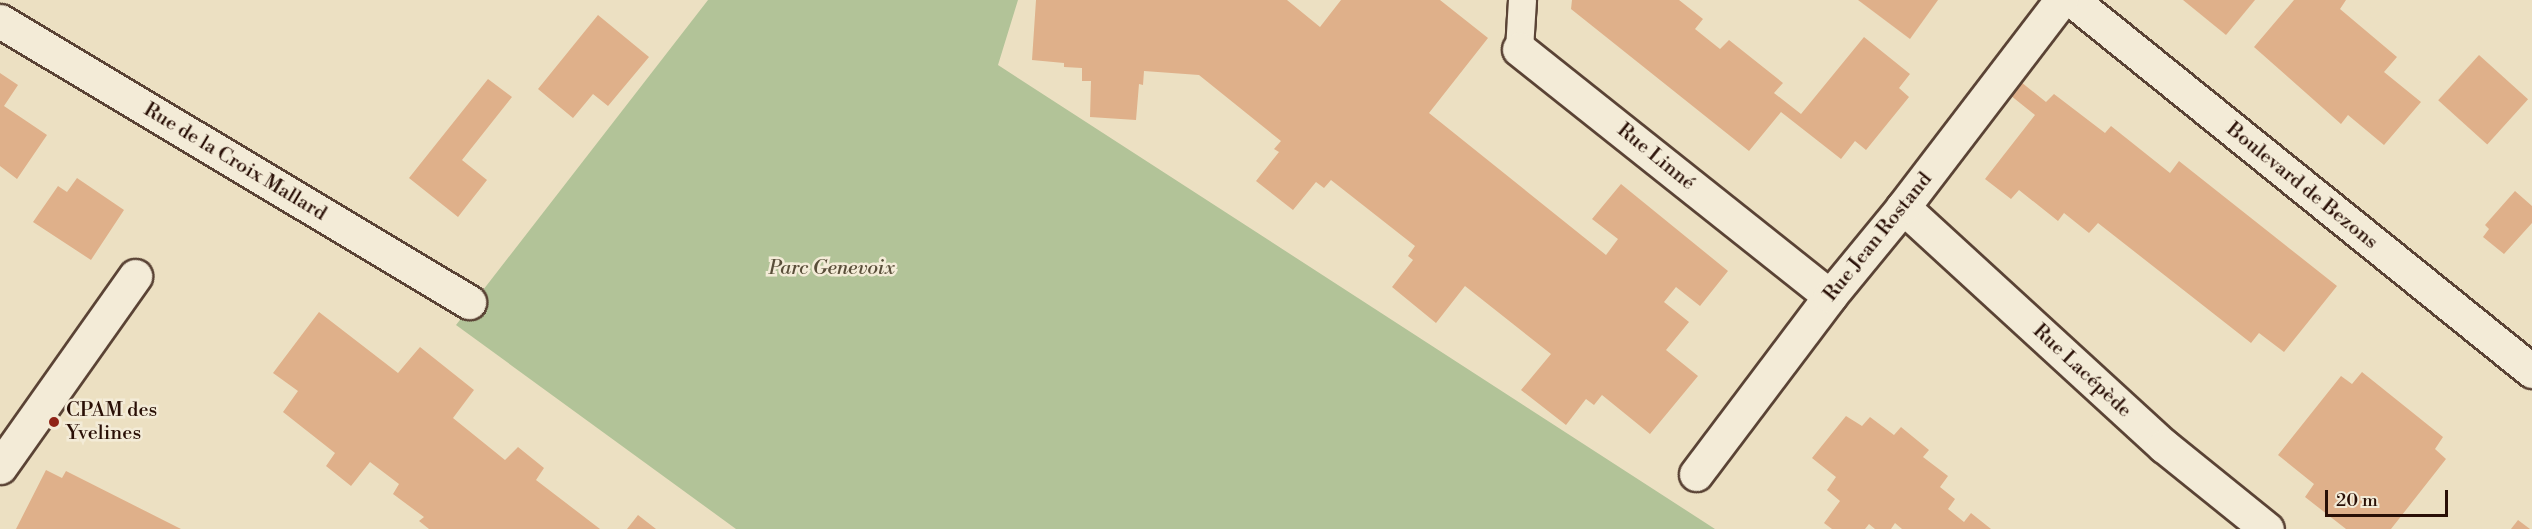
<!DOCTYPE html>
<html>
<head>
<meta charset="utf-8">
<style>
	body { margin:0 }
	#map { position:relative; width:2532px; height:529px; overflow:hidden; background:#ece0c2; font-family:"Libre Bodoni",serif }
	div>[style] { position:absolute }
	[style*='--x'] { left:calc(var(--x)*1px); top:calc(var(--y)*1px); width:calc(var(--w)*1px); rotate:calc(var(--a)*1deg) }
	.green>* { inset:0; background:#b2c398 }
	.building>* { inset:0; background:#dfb08a; transform-origin:0 0 }
	.roads { filter:drop-shadow(2px 0 #5a4335) drop-shadow(-2px 0 #5a4335) drop-shadow(0 2px #5a4335) drop-shadow(0 -2px #5a4335) }
	.pedestrian>* { height:27px; margin:-13.5px; padding:0 13.5px; transform-origin:13.5px; border-radius:13.5px; background:#f3ebd7 }
	.minor>* { height:33px; margin:-16.5px; padding:0 16.5px; transform-origin:16.5px; border-radius:16.5px; background:#f3ebd7 }
	.dots>* { width:16px; height:16px; translate:-50% -50%; box-sizing:border-box; border:3px solid #f3ebd7; border-radius:50% }
	span { translate:-50% -50%; white-space:nowrap; text-align:center; line-height:1.15; -webkit-text-stroke:5px #f3ebd7; paint-order:stroke }
	.street-label { font-size:20px; color:#290f06 }
	.park-label { font-size:20px; color:#594e39; font-style:italic }
	.poi-label { font-size:20px; color:#290f06 }
	.left { translate:0 -50%; text-align:left }
	.scale { position:absolute; left:2325px; top:490px; width:123px; height:27px; box-sizing:border-box; border:3px solid #290f06; border-top:0; padding-left:8px; font-size:18px; line-height:21px; white-space:nowrap; color:#290f06; -webkit-text-stroke:4px #f3ebd7; paint-order:stroke }
</style>
</head>
<body>
<div id="map">
	<div class="green">
		<i style="clip-path:polygon(708px 0,1018px 0,998px 65px,1715px 529px,736px 529px,456px 325px)"></i>
	</div>
	<div class="building">
		<i style="clip-path:polygon(1036px 0,1287px 0,1320px 27px,1341px 0,1440px 0,1488px 38px,1429px 113px,1606px 255px,1618px 239px,1592px 219px,1621px 184px,1728px 271px,1700px 306px,1676px 287px,1664px 302px,1689px 322px,1666px 350px,1698px 376px,1650px 434px,1602px 395px,1594px 405px,1586px 399px,1566px 425px,1521px 390px,1551px 354px,1465px 286px,1436px 323px,1392px 287px,1413px 260px,1408px 256px,1415px 246px,1331px 180px,1324px 188px,1316px 182px,1293px 210px,1256px 181px,1279px 152px,1274px 149px,1281px 141px,1199px 75px,1144px 71px,1143px 85px,1139px 84px,1136px 120px,1090px 117px,1091px 81px,1082px 81px,1082px 68px,1064px 67px,1064px 63px,1032px 60px)"></i>
		<i style="clip-path:polygon(1572px 0,1679px 0,1703px 19px,1695px 29px,1720px 49px,1729px 40px,1783px 83px,1774px 93px,1801px 114px,1864px 37px,1910px 74px,1899px 88px,1909px 97px,1866px 150px,1855px 141px,1841px 159px,1781px 112px,1749px 151px,1571px 9px)"></i>
		<i style="clip-path:polygon(1858px 0,1938px 0,1910px 39px)"></i>
		<i style="clip-path:polygon(2183px 0,2255px 0,2226px 35px)"></i>
		<i style="clip-path:polygon(2294px 0,2346px 0,2340px 9px,2397px 57px,2384px 72px,2421px 102px,2384px 145px,2348px 115px,2341px 124px,2254px 47px)"></i>
		<i style="clip-path:polygon(598px 15px,649px 57px,608px 106px,593px 94px,573px 118px,538px 89px)"></i>
		<i style="left:2479px;top:55px;width:66px;height:61px;rotate:42deg"></i>
		<i style="clip-path:polygon(0 73px,18px 85px,4px 106px,47px 135px,17px 179px,0 166px)"></i>
		<i style="clip-path:polygon(488px 79px,512px 97px,462px 160px,487px 180px,458px 217px,409px 178px)"></i>
		<i style="clip-path:polygon(2021px 82px,2046px 102px,2054px 94px,2105px 133px,2111px 126px,2170px 173px,2179px 161px,2337px 286px,2284px 352px,2259px 333px,2251px 343px,2098px 223px,2089px 233px,2064px 213px,2058px 221px,2019px 190px,2011px 199px,1985px 179px,2035px 115px,2010px 95px)"></i>
		<i style="clip-path:polygon(77px 178px,124px 210px,91px 260px,33px 222px,58px 186px,67px 192px)"></i>
		<i style="clip-path:polygon(2515px 191px,2532px 206px,2532px 223px,2504px 254px,2483px 237px,2489px 229px,2485px 225px)"></i>
		<i style="clip-path:polygon(319px 312px,398px 373px,420px 347px,474px 390px,453px 418px,505px 460px,518px 447px,544px 468px,536px 480px,600px 529px,429px 529px,419px 521px,424px 517px,393px 494px,399px 484px,370px 462px,351px 486px,326px 466px,335px 453px,283px 412px,298px 391px,273px 373px)"></i>
		<i style="clip-path:polygon(2362px 372px,2443px 437px,2435px 449px,2446px 459px,2391px 529px,2346px 529px,2305px 497px,2314px 484px,2278px 455px,2341px 376px,2352px 384px)"></i>
		<i style="clip-path:polygon(1846px 416px,1862px 426px,1870px 417px,1894px 435px,1901px 427px,1929px 450px,1923px 457px,1948px 476px,1940px 487px,1955px 499px,1948px 509px,1964px 522px,1971px 513px,1991px 529px,1902px 529px,1895px 523px,1891px 529px,1875px 529px,1869px 524px,1865px 529px,1832px 529px,1824px 523px,1840px 501px,1827px 490px,1836px 477px,1812px 458px)"></i>
		<i style="clip-path:polygon(46px 470px,62px 478px,66px 471px,181px 529px,16px 529px)"></i>
		<i style="clip-path:polygon(638px 515px,656px 529px,627px 529px)"></i>
		<i style="clip-path:polygon(2518px 520px,2530px 529px,2511px 529px)"></i>
	</div>
	<div class="roads">
		<div class="pedestrian">
			<i style="--x:1519;--y:49;--w:49;--a:-86.5"></i>
		</div>
		<div class="minor">
			<i style="--x:2072;--y:0;--w:591;--a:38.89"></i>
			<i style="--x:0;--y:21;--w:547;--a:30.93"></i>
			<i style="--x:1519;--y:49;--w:397;--a:38.5"></i>
			<i style="--x:1903;--y:207;--w:354;--a:42.5"></i>
			<i style="--x:2164;--y:446;--w:132;--a:38.9"></i>
			<i style="--x:0;--y:467;--w:234;--a:-54.7"></i>
			<i style="--x:1696;--y:474;--w:223;--a:-53"></i>
			<i style="--x:1830;--y:296;--w:115;--a:-50.6"></i>
			<i style="--x:1903;--y:207;--w:260;--a:-52.6"></i>
		</div>
	</div>
	<div class="dots">
		<i style="left:54px;top:422px;background:#8f2418"></i>
	</div>
	<div class="street-label">
		<span style="left:1656px;top:157px;rotate:39deg">Rue Linné</span>
		<span style="left:235px;top:162px;rotate:31deg">Rue de la Croix Mallard</span>
		<span style="left:2302px;top:186px;rotate:39deg">Boulevard de Bezons</span>
		<span style="left:1878px;top:237px;rotate:-51deg">Rue Jean Rostand</span>
		<span style="left:2082px;top:371px;rotate:43deg">Rue Lacépède</span>
	</div>
	<div class="park-label">
		<span style="left:832px;top:268px">Parc Genevoix</span>
	</div>
	<div class="poi-label">
		<span class="left" style="left:66px;top:422px">CPAM des<br>Yvelines</span>
	</div>
	<div class="scale">20 m</div>
</div>
</body>
</html>
